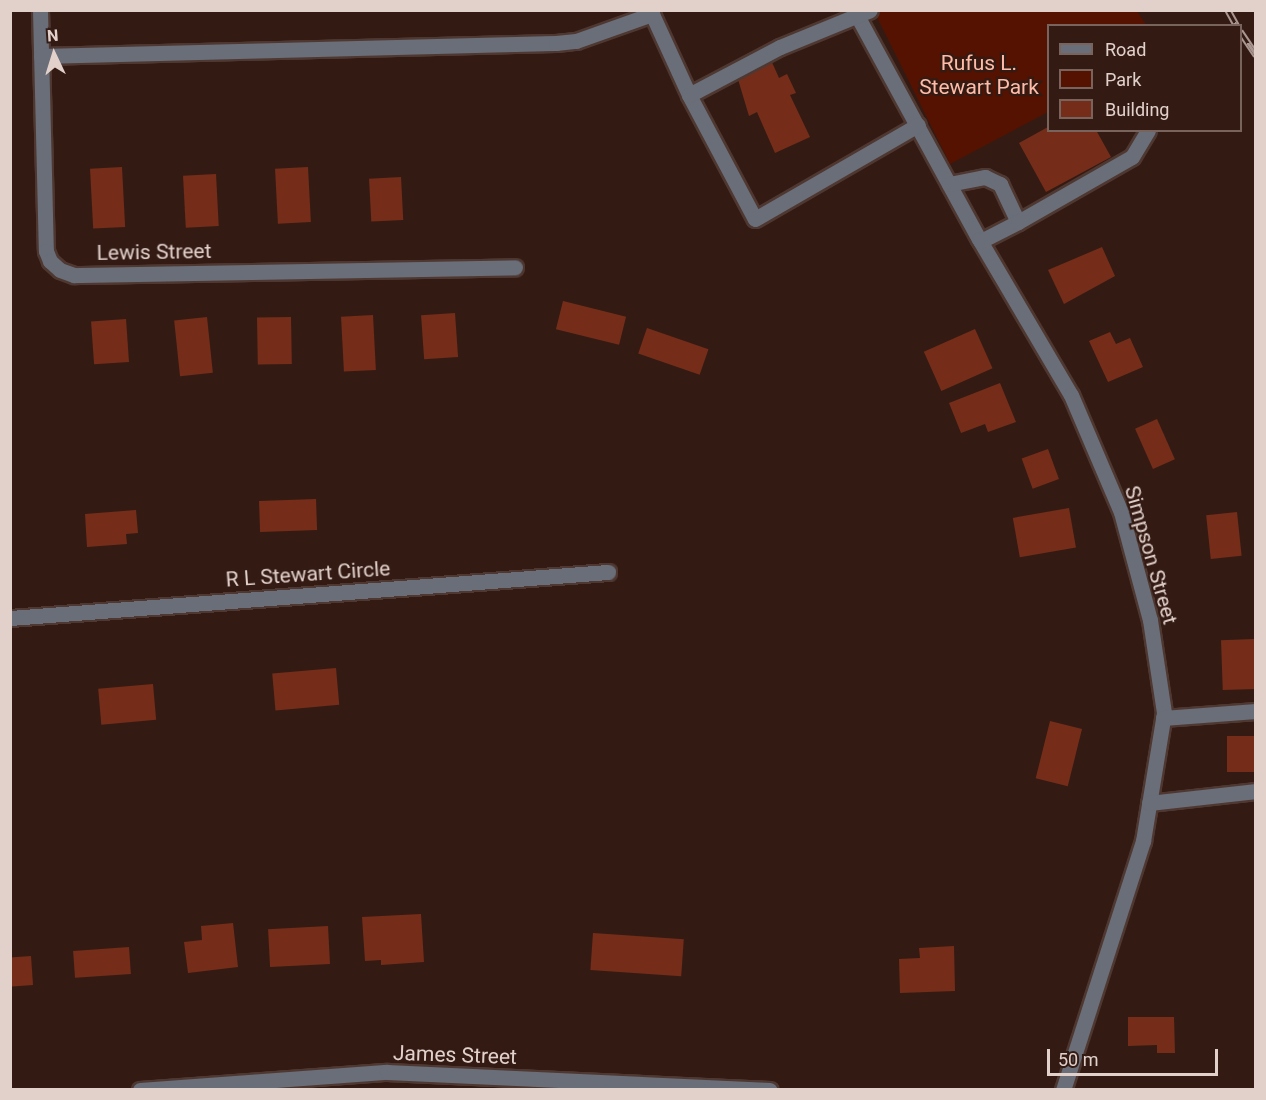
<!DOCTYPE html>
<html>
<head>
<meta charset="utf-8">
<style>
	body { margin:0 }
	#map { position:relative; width:1266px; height:1100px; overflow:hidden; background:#331b14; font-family:Roboto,sans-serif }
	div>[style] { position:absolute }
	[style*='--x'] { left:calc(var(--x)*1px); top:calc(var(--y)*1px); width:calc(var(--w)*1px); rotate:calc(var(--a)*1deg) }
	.green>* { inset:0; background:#551200 }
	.building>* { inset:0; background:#752d19; transform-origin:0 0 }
	.roads { filter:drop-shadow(2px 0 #4f3831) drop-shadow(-2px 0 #4f3831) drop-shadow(0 2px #4f3831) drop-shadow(0 -2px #4f3831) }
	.minor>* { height:15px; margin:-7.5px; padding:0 7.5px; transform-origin:7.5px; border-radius:7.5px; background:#696e79 }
	.rail>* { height:7px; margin-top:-3.5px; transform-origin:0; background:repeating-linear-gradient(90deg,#331b14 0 14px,#aa9691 0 28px); box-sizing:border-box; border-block:2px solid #aa9691 }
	span { translate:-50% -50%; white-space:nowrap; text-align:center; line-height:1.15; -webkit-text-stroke:4.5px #331b14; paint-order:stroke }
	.park-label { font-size:21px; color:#febba8 }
	.street-label { font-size:21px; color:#e2d0cb }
	.frame { position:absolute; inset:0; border:12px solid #e2d0cb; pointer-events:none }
	.legend { position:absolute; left:1047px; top:24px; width:195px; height:108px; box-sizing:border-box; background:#331b14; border:2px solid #79635d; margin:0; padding:8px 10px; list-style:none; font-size:18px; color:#e2d0cb }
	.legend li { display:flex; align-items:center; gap:12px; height:30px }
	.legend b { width:30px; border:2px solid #79635d }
	.north { position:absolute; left:24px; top:24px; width:60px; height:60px; -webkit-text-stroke:4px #331b14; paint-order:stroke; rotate:356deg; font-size:16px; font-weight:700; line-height:24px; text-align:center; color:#e2d0cb }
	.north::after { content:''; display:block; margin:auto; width:21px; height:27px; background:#e2d0cb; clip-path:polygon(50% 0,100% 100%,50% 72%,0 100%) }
	.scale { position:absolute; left:1047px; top:1049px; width:171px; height:27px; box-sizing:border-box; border:3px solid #e2d0cb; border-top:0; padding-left:8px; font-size:18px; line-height:21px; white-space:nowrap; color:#e2d0cb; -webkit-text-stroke:4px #331b14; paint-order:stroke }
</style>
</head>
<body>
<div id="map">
	<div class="green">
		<i style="clip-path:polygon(874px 11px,1137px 11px,1146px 25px,1048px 26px,1048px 112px,950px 164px)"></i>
	</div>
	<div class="building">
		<i style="clip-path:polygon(771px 60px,779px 78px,787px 74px,796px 93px,790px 95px,810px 137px,775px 153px,757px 112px,749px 116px,737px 76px)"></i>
		<i style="clip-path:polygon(1048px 127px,1048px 130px,1096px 130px,1111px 157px,1046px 192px,1019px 143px)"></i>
		<i style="left:122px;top:167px;width:60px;height:32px;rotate:87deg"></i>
		<i style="left:308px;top:167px;width:55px;height:33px;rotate:87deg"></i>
		<i style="left:216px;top:174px;width:52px;height:33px;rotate:87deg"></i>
		<i style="left:401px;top:177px;width:43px;height:32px;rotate:87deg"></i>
		<i style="clip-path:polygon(1102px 247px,1115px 276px,1064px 304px,1048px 270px)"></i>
		<i style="left:563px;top:301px;width:65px;height:29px;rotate:14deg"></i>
		<i style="left:455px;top:313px;width:44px;height:34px;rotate:86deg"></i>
		<i style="left:373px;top:315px;width:55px;height:32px;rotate:87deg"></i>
		<i style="left:207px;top:317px;width:56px;height:33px;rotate:84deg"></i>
		<i style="left:291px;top:317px;width:47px;height:34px;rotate:89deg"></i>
		<i style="left:126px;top:319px;width:43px;height:35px;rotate:86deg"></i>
		<i style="left:647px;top:328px;width:65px;height:27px;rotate:19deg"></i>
		<i style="left:975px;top:329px;width:43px;height:56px;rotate:66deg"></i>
		<i style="clip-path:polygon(1110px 332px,1116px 344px,1130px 338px,1143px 367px,1108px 382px,1089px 341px)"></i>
		<i style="clip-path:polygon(1000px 383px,1016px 422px,988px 432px,985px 424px,961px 433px,949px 403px)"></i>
		<i style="left:1157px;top:419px;width:44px;height:24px;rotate:66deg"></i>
		<i style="left:1048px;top:449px;width:32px;height:28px;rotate:70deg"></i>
		<i style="left:316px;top:499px;width:31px;height:57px;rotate:88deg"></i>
		<i style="left:1069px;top:508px;width:40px;height:57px;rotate:80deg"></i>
		<i style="clip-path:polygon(136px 510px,138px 533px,126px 534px,127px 544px,87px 547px,85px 514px)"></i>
		<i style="left:1237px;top:512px;width:44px;height:31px;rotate:84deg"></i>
		<i style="left:1254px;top:639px;width:50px;height:33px;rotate:88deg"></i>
		<i style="left:336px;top:668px;width:37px;height:64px;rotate:85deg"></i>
		<i style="left:153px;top:684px;width:36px;height:55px;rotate:85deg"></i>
		<i style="left:1050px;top:721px;width:33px;height:59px;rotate:14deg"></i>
		<i style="left:1256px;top:736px;width:36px;height:29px;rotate:90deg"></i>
		<i style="clip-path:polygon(421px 914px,424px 962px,381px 965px,381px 960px,365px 961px,362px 917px)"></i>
		<i style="clip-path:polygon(233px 923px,238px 967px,188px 973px,184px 942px,202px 940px,201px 926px)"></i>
		<i style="left:328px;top:926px;width:38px;height:60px;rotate:87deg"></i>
		<i style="left:593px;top:933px;width:91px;height:37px;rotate:4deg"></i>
		<i style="clip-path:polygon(954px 946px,955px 991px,900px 993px,899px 959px,920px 958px,919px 948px)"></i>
		<i style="left:129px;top:947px;width:27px;height:56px;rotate:86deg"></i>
		<i style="left:31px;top:956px;width:29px;height:21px;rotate:86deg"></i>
		<i style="clip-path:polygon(1128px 1017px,1174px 1017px,1175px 1053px,1157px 1053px,1157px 1045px,1128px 1046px)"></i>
	</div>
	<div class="roads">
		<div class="minor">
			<i style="--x:40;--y:10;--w:241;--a:88.6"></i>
			<i style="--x:46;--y:251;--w:11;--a:68"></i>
			<i style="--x:50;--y:261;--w:13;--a:42"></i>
			<i style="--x:60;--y:270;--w:15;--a:20"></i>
			<i style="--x:74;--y:275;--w:441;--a:-1"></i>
			<i style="--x:854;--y:10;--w:261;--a:61.4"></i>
			<i style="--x:979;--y:239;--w:181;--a:59.5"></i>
			<i style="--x:1071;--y:395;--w:127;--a:66.9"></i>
			<i style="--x:1121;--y:512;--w:112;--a:75"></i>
			<i style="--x:1150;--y:620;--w:94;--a:81.4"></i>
			<i style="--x:1164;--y:713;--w:130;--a:99.3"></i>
			<i style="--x:1143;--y:841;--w:262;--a:107.8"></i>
			<i style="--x:41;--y:56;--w:515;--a:-1.45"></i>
			<i style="--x:556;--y:43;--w:20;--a:-6"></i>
			<i style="--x:576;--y:41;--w:81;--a:-19.6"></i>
			<i style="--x:652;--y:14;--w:89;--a:65.4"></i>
			<i style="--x:689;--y:95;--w:140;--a:62"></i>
			<i style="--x:755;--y:219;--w:188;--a:-30"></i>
			<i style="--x:689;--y:95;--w:103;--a:-27.8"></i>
			<i style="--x:780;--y:47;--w:97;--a:-22.3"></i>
			<i style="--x:949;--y:184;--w:37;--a:-11"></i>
			<i style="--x:985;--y:177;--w:17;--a:25"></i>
			<i style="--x:1000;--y:184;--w:42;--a:64.7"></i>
			<i style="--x:1018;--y:222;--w:42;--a:152.8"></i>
			<i style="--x:1018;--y:222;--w:131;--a:-29.7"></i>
			<i style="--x:1132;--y:157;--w:31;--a:-59"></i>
			<i style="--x:10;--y:618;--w:600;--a:-4.4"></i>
			<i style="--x:1163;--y:718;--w:93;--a:-4.3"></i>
			<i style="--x:1149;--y:803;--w:108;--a:-6.4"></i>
			<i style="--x:140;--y:1090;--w:248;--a:-4.2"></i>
			<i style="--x:387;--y:1072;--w:383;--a:2.7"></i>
		</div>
	</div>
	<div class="rail">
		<i style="--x:1228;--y:10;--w:18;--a:61"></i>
		<i style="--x:1240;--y:31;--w:29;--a:56"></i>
	</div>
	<div class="park-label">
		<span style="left:979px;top:75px">Rufus L.<br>Stewart Park</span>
	</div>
	<div class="street-label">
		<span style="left:154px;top:252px;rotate:-1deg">Lewis Street</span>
		<span style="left:1151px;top:555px;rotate:74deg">Simpson Street</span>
		<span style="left:308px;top:574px;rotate:-4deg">R L Stewart Circle</span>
		<span style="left:455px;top:1055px;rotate:2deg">James Street</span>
	</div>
	<div class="frame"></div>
	<ul class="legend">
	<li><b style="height:8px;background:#696e79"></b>Road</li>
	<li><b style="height:16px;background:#551200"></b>Park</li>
	<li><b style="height:16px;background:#752d19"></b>Building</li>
	</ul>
	<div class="north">N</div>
	<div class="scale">50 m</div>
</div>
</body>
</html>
